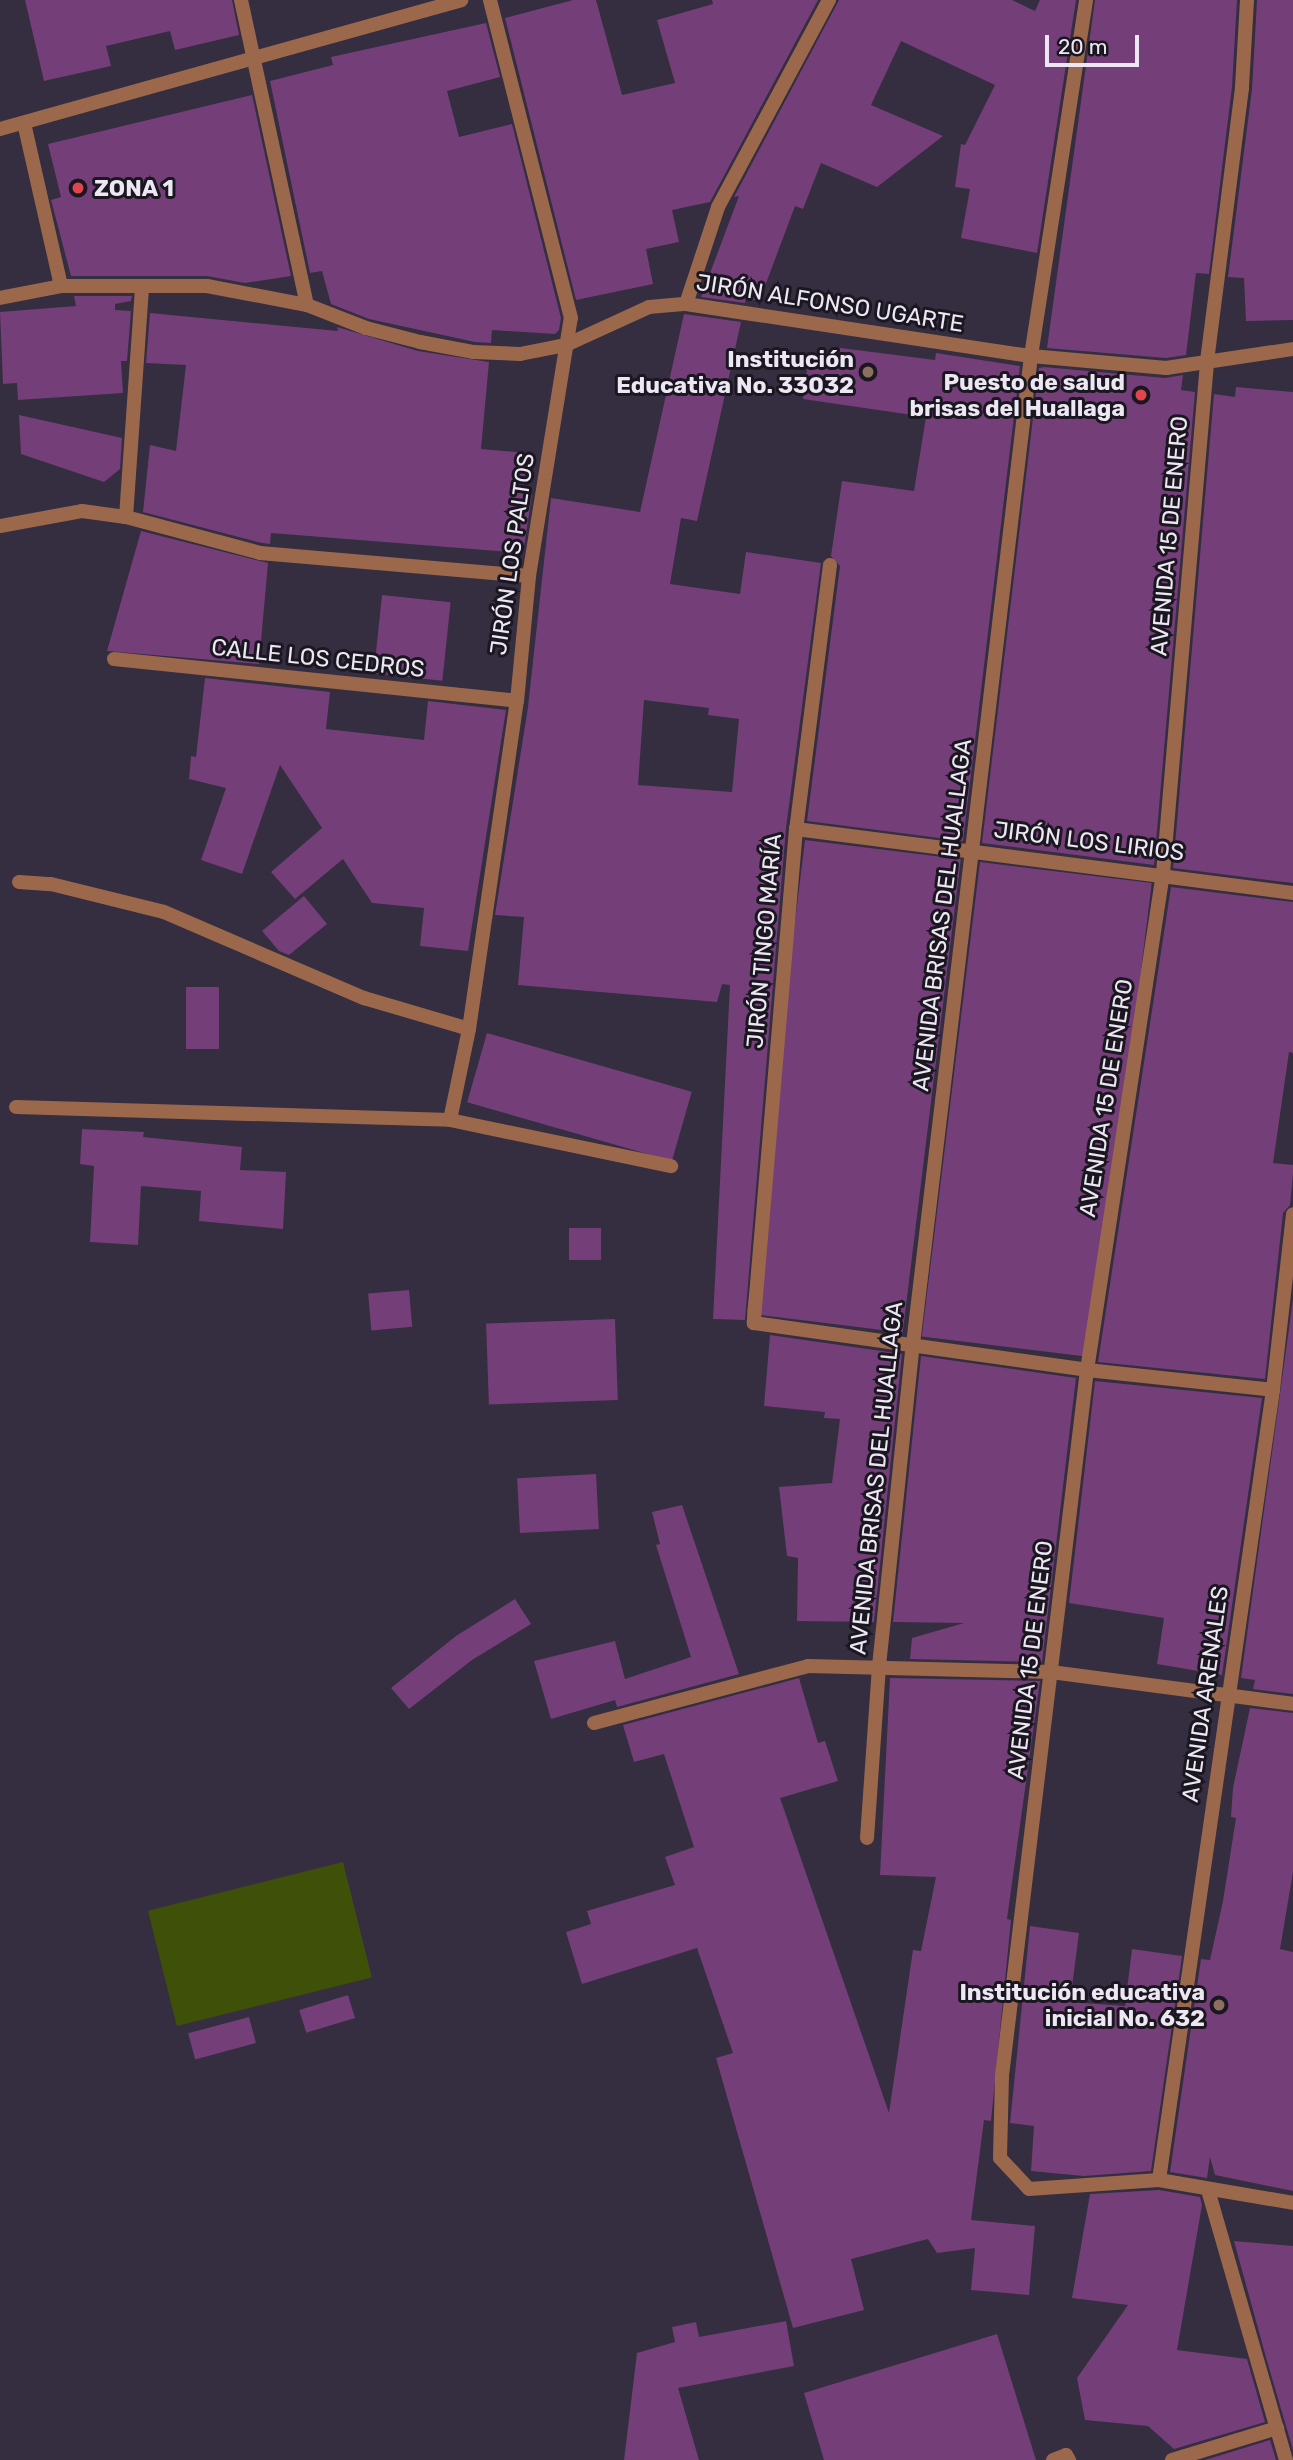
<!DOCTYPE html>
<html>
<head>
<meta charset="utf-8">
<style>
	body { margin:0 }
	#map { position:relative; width:1293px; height:2460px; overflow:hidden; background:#352d40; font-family:Rubik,sans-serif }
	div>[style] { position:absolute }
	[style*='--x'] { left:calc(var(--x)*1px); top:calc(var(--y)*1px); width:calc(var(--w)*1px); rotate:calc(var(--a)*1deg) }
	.green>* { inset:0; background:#3f5109; transform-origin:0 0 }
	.building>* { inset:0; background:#743e78; transform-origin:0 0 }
	.street>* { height:14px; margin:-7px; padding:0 7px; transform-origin:7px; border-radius:7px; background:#9b684c }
	.dots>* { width:19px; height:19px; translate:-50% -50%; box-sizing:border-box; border:4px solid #1b1720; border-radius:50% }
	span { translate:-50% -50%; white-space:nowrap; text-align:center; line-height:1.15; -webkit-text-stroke:6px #1b1720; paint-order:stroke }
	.poi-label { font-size:23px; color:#ece7f3; font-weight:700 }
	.left { translate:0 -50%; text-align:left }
	.right { translate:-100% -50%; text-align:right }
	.street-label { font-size:23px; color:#ece7f3 }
	.scale { position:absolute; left:1045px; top:35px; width:94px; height:32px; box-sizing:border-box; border:4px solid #ece7f3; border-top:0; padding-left:9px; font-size:21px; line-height:24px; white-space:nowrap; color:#ece7f3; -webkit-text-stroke:5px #1b1720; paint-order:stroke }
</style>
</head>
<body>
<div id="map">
	<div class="green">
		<i style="left:343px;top:1862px;width:119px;height:201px;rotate:76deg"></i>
	</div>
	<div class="building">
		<i style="clip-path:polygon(25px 0,232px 0,239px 35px,175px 50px,170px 31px,106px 46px,111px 66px,44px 81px)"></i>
		<i style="clip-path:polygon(573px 0,596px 0,622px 95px,675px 83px,657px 20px,713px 4px,712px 0,818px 0,710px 202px,672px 210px,679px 242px,646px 249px,653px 284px,576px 300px,505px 18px)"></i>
		<i style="clip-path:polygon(839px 0,1012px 0,1035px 11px,1040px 0,1076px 0,1037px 253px,961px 238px,970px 189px,955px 187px,961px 144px,965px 145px,995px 85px,901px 41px,871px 105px,943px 136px,877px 187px,821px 163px,803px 209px,795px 206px,759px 302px,746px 297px,745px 303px,701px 297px,739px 196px,734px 197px)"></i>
		<i style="clip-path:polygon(1095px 0,1237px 0,1232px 87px,1209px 274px,1196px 273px,1186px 355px,1166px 358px,1047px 348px)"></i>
		<i style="clip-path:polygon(1257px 0,1293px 0,1293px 320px,1246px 321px,1244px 278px,1228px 277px,1252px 89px)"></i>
		<i style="clip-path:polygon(486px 23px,500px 77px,447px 91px,459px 137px,512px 124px,561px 318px,559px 330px,555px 334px,492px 330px,491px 343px,475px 342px,369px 319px,331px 304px,322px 271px,310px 273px,270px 81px,333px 65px,331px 57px)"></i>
		<i style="clip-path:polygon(252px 95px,291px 276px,245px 283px,207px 276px,71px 276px,51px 200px,61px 197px,48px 144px)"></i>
		<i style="clip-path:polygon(74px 296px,132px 296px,131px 301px,115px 304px,115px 310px,131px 311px,127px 361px,121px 361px,123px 393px,18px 400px,17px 383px,3px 384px,0 312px,76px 306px)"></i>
		<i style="clip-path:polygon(150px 313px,338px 331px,337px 327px,418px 351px,489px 362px,481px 449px,527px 453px,523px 494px,532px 495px,523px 553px,271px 533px,270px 544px,262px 543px,143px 512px,150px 445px,176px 451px,186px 365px,146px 363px)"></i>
		<i style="clip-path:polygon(evenodd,684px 314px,741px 322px,697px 521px,681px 518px,670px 584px,740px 594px,746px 552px,821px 563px,786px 828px,745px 1320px,713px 1319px,730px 985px,722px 984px,717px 1002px,518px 985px,524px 917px,495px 915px,528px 707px,551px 498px,640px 512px,684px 314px,644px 700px,709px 708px,708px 715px,739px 719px,732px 792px,638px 785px,644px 700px)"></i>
		<i style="clip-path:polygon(833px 347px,935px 360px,936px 353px,1020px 366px,963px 841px,807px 821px,840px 566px,831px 556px,842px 481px,914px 491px,926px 417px,803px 399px,808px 362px,830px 365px)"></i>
		<i style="clip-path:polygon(1044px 367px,1165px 378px,1183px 375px,1181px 390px,1195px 392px,1154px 865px,982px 843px,1039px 368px)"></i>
		<i style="clip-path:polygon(1236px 387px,1293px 392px,1293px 883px,1173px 868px,1214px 394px,1235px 397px)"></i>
		<i style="clip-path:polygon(19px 415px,122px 438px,120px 469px,104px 482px,21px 454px)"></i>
		<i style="clip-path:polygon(141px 531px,268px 563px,259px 664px,107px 651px)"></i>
		<i style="left:382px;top:595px;width:69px;height:79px;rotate:6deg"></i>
		<i style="clip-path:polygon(205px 678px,330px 692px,326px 729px,424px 740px,428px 701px,506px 710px,468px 951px,420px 946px,424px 908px,372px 903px,343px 859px,295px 899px,271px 872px,322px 828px,280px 765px,242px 874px,201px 860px,226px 788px,189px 779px,191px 756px,196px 757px)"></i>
		<i style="left:805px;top:840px;width:157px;height:477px;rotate:7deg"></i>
		<i style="left:980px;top:862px;width:173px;height:478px;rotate:7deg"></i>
		<i style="clip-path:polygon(1171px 887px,1293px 902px,1293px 1053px,1289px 1052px,1273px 1163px,1293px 1165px,1293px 1174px,1290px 1205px,1283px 1213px,1265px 1379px,1098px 1362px)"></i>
		<i style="clip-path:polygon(304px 896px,327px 924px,289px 955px,279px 951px,262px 931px)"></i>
		<i style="left:186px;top:987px;width:33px;height:62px"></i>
		<i style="left:487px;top:1033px;width:213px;height:72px;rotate:16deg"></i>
		<i style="clip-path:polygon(82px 1129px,144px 1132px,143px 1137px,242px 1147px,240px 1170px,286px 1172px,283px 1229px,199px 1221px,201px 1191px,141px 1186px,138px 1245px,90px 1242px,94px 1166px,80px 1164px)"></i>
		<i style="left:569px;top:1228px;width:32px;height:32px"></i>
		<i style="left:409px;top:1290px;width:37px;height:41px;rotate:85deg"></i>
		<i style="clip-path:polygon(1293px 1299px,1293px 1694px,1253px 1689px,1255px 1680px,1241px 1678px)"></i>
		<i style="left:615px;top:1319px;width:81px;height:129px;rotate:88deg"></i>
		<i style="clip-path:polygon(770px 1335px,902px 1354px,874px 1622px,797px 1621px,798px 1558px,787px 1556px,779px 1487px,832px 1483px,840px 1419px,824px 1418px,825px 1412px,764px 1406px)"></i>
		<i style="clip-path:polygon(921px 1356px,1076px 1378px,1042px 1662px,910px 1659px,912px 1638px,964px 1623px,893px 1622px)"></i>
		<i style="clip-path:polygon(1095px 1381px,1262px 1398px,1222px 1675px,1157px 1664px,1164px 1618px,1069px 1603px)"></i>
		<i style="left:596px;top:1474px;width:55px;height:79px;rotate:87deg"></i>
		<i style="clip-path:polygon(682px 1505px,739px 1674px,617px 1707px,615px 1700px,551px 1719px,534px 1661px,615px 1641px,625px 1679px,691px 1657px,656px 1545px,660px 1544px,652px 1512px)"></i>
		<i style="clip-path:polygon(515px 1599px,531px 1624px,472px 1660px,409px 1709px,391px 1688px,456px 1636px)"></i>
		<i style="clip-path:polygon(799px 1678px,818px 1743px,825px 1741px,838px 1781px,780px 1798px,889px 2113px,913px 1950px,921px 1951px,936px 1877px,880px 1875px,890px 1678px,1040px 1681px,1007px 1919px,1011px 1920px,991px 2121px,984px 2120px,971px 2220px,1035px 2226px,1029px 2295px,971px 2290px,975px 2248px,937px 2253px,928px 2239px,851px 2259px,864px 2310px,793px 2328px,716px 2058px,733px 2053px,697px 1948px,582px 1984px,566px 1932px,591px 1924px,587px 1911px,675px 1885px,665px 1857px,694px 1847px,664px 1754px,634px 1762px,623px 1725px)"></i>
		<i style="clip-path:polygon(1250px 1708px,1293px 1713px,1293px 1872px,1280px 1949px,1293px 1952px,1293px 2191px,1215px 2175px,1210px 2157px,1207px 2178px,1170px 2172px,1201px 1959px,1210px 1960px,1223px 1901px,1236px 1818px,1231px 1817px,1233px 1788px)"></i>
		<i style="clip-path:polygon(1030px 1926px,1079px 1933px,1070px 2002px,1125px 2006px,1132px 1949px,1182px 1956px,1151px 2171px,1084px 2176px,1031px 2171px,1034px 2126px,1010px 2123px)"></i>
		<i style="left:348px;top:1995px;width:24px;height:51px;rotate:73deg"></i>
		<i style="left:249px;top:2017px;width:27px;height:63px;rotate:75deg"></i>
		<i style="clip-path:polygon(1159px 2190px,1200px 2197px,1202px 2205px,1177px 2350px,1247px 2359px,1265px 2422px,1174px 2449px,1148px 2426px,1085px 2420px,1077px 2378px,1128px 2305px,1072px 2298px,1090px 2194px)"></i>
		<i style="clip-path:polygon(1234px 2241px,1293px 2246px,1293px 2450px,1267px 2361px)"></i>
		<i style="clip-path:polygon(786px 2321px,794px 2366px,678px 2388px,699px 2460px,624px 2460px,637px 2353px,675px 2342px,672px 2327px,696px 2322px,699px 2337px)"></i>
		<i style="clip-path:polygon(997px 2334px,1036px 2460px,824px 2460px,804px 2393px)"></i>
		<i style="clip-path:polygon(1270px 2440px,1276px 2460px,1205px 2460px)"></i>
	</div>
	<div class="street">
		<i style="--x:241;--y:0;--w:312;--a:77.8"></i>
		<i style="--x:1247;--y:0;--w:88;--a:93.3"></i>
		<i style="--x:1242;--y:88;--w:277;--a:97.3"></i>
		<i style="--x:1207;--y:363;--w:512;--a:94.93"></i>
		<i style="--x:1163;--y:873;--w:503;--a:98.69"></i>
		<i style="--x:1087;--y:1370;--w:711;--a:96.87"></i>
		<i style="--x:1002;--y:2076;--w:82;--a:91.4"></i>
		<i style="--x:1000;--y:2158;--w:42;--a:46.9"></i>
		<i style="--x:1029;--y:2189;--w:130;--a:-4"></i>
		<i style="--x:1159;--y:2180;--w:136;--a:9.7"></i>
		<i style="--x:24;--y:123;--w:167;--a:77.2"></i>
		<i style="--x:0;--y:129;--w:479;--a:-15.6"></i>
		<i style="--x:0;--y:298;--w:62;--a:-11.1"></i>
		<i style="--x:61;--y:286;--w:146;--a:0"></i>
		<i style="--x:207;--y:286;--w:102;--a:10.8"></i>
		<i style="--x:307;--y:305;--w:63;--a:21.3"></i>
		<i style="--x:366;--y:328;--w:56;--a:14.5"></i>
		<i style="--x:420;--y:342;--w:55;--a:10.5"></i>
		<i style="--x:474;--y:352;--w:46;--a:2.5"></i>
		<i style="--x:520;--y:354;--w:47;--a:-11.1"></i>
		<i style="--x:566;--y:345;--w:91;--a:-24.6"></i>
		<i style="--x:649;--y:307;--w:37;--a:-5"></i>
		<i style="--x:686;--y:304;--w:349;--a:8.6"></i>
		<i style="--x:1031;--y:356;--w:136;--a:5.1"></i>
		<i style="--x:1166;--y:368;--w:128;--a:-8.5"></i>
		<i style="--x:686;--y:304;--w:102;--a:-71.7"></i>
		<i style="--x:718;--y:207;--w:235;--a:-61.8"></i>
		<i style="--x:126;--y:517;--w:231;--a:-86"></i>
		<i style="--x:0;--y:526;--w:83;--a:-10.4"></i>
		<i style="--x:82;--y:511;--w:44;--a:7.8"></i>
		<i style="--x:126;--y:517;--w:139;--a:15"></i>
		<i style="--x:260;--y:553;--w:270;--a:4.9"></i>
		<i style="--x:830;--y:565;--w:266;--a:97.3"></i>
		<i style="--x:796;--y:829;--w:496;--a:94.9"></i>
		<i style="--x:754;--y:1323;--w:336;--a:8"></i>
		<i style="--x:1087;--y:1370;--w:187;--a:6.1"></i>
		<i style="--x:114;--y:659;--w:405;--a:5.9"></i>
		<i style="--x:796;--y:829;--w:501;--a:7.34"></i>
		<i style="--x:19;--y:882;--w:32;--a:4"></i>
		<i style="--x:51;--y:884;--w:116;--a:13.9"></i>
		<i style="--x:164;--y:912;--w:218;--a:23.3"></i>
		<i style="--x:364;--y:998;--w:109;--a:16.4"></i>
		<i style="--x:16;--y:1107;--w:434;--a:1.7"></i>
		<i style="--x:450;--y:1120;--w:226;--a:11.8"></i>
		<i style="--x:450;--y:1120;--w:93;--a:-78.2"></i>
		<i style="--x:469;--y:1029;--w:331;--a:-81.7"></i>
		<i style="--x:517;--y:701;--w:126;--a:-84.5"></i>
		<i style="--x:529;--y:576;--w:261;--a:-80.8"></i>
		<i style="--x:571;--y:318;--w:328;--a:-104.3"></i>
		<i style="--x:594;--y:1723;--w:221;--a:-14.9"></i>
		<i style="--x:808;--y:1666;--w:243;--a:1.4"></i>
		<i style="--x:1051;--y:1672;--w:244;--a:7.5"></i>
		<i style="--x:867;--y:1838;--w:172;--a:-86"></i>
		<i style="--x:879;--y:1666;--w:324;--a:-84"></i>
		<i style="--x:913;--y:1344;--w:995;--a:-83.19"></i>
		<i style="--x:1031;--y:356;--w:360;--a:-81.2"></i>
		<i style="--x:1159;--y:2180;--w:798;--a:-81.79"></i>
		<i style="--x:1273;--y:1390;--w:177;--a:-83.5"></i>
		<i style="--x:1208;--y:2190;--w:281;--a:73.9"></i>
		<i style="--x:1053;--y:2460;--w:14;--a:-21"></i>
		<i style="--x:1066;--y:2455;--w:6;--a:59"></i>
		<i style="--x:1172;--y:2460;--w:110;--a:-16.9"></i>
	</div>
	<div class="dots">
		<i style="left:78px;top:188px;background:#e0444e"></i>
		<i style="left:868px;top:372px;background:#8d6e63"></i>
		<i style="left:1141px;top:395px;background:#e0444e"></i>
		<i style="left:1219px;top:2005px;background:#8d6e63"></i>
	</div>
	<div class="poi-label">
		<span class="left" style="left:94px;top:188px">ZONA 1</span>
		<span class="right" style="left:854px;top:372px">Institución<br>Educativa No. 33032</span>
		<span class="right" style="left:1125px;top:395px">Puesto de salud<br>brisas del Huallaga</span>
		<span class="right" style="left:1205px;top:2005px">Institución educativa<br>inicial No. 632</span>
	</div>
	<div class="street-label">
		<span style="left:830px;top:303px;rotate:9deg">JIRÓN ALFONSO UGARTE</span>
		<span style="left:1169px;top:536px;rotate:-85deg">AVENIDA 15 DE ENERO</span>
		<span style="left:512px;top:554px;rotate:-82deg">JIRÓN LOS PALTOS</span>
		<span style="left:318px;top:658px;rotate:6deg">CALLE LOS CEDROS</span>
		<span style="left:1089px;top:841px;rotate:7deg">JIRÓN LOS LIRIOS</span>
		<span style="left:942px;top:915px;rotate:-83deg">AVENIDA BRISAS DEL HUALLAGA</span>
		<span style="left:764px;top:941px;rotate:-85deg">JIRÓN TINGO MARÍA</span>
		<span style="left:1106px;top:1098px;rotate:-81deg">AVENIDA 15 DE ENERO</span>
		<span style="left:876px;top:1478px;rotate:-84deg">AVENIDA BRISAS DEL HUALLAGA</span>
		<span style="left:1030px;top:1660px;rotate:-83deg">AVENIDA 15 DE ENERO</span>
		<span style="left:1205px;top:1694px;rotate:-82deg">AVENIDA ARENALES</span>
	</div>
	<div class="scale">20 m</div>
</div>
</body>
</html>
